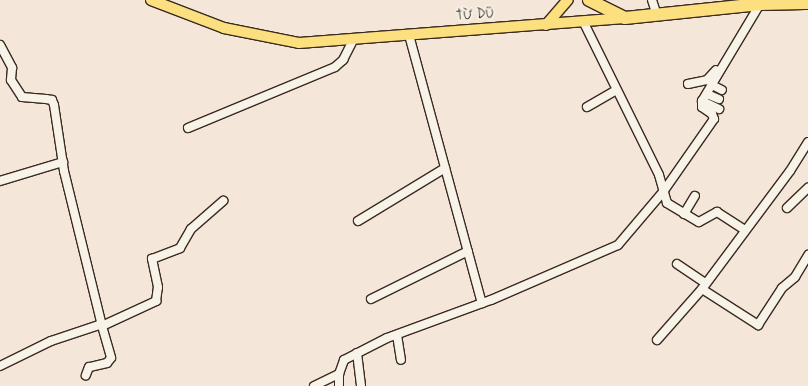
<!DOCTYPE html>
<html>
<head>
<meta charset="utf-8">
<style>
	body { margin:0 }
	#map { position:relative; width:808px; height:386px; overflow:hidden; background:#f4e7d9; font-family:Mynerve,sans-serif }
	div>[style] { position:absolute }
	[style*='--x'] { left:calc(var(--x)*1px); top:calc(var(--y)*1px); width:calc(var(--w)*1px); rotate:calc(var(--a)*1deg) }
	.roads { filter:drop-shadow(1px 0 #3b2a1e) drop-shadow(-1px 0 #3b2a1e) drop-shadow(0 1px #3b2a1e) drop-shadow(0 -1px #3b2a1e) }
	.minor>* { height:8px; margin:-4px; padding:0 4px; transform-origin:4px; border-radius:4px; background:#f7f3e8 }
	.major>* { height:10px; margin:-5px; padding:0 5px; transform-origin:5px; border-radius:5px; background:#fce080 }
	.highway>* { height:12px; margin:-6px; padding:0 6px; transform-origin:6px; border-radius:6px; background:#fce080 }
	span { translate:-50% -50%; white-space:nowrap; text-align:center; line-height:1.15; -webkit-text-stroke:3.5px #f7f3e8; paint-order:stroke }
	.street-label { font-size:13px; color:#3b2a1e }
</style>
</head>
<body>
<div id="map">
	<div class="roads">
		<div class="minor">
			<i style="--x:652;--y:0;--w:16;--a:72"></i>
			<i style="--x:584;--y:23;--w:169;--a:63.7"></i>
			<i style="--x:659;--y:175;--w:29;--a:74"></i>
			<i style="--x:667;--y:203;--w:37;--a:31"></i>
			<i style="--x:699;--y:222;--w:21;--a:-29"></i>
			<i style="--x:717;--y:212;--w:33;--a:33"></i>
			<i style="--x:409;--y:35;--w:278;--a:74.8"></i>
			<i style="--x:0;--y:45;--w:26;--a:62"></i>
			<i style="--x:12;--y:68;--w:12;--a:95"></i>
			<i style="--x:11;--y:80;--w:20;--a:57"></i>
			<i style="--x:22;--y:97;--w:24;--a:5"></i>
			<i style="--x:46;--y:99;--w:6;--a:9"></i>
			<i style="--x:52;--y:100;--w:5;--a:68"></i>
			<i style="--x:54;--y:105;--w:67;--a:81.4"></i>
			<i style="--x:64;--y:171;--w:160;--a:76.2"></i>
			<i style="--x:102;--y:326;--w:60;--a:-24.8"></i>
			<i style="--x:156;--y:301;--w:14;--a:-82"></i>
			<i style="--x:158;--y:287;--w:29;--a:-102"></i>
			<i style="--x:152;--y:259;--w:30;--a:-21"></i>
			<i style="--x:180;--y:248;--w:22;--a:-60"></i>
			<i style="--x:191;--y:229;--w:43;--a:-41.2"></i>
			<i style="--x:688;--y:84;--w:19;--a:-12"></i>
			<i style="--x:707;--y:80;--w:13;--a:-48"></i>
			<i style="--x:712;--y:85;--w:11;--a:27"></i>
			<i style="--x:707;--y:94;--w:13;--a:23"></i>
			<i style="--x:702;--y:101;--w:19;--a:25"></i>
			<i style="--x:587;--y:107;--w:34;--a:-30"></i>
			<i style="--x:188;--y:128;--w:159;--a:-22.5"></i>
			<i style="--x:335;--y:67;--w:11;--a:-41"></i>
			<i style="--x:343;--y:60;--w:22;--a:-63"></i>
			<i style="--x:0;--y:181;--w:66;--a:-16.8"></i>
			<i style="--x:787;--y:208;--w:29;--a:-44"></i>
			<i style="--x:684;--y:214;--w:21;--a:-59"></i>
			<i style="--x:358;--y:221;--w:102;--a:-31.3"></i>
			<i style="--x:677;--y:264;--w:34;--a:34"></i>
			<i style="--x:702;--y:289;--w:67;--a:32.7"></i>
			<i style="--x:758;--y:325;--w:44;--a:-57"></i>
			<i style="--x:782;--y:288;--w:17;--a:-40"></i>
			<i style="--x:795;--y:277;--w:26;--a:-59"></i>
			<i style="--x:371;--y:299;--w:108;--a:-26.3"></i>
			<i style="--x:397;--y:335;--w:25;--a:81"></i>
			<i style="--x:657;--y:340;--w:68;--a:-48.6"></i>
			<i style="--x:702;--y:289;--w:147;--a:-53.3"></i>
			<i style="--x:790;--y:171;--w:34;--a:-58"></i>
			<i style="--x:357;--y:353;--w:33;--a:83"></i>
			<i style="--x:0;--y:366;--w:57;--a:-26.1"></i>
			<i style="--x:51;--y:341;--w:51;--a:-18.4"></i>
			<i style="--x:99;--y:325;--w:3;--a:18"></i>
			<i style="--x:102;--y:326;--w:33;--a:74"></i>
			<i style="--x:111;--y:358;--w:6;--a:129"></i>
			<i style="--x:107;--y:363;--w:18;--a:167"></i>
			<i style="--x:89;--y:367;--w:9;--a:111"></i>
			<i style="--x:314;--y:386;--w:28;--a:-26"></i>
			<i style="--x:339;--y:374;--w:15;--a:-70"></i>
			<i style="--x:344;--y:360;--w:48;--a:-27.1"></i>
			<i style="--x:387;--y:338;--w:111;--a:-20.1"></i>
			<i style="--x:491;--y:300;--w:138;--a:-23.4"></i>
			<i style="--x:618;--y:245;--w:70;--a:-49.7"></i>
			<i style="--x:663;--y:192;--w:89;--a:-55.1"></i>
			<i style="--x:714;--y:119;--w:5;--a:-112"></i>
			<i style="--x:712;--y:114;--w:12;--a:-145"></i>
			<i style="--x:702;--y:107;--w:6;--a:-90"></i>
			<i style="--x:702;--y:101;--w:113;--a:-59.1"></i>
			<i style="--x:339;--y:386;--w:12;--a:-90"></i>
		</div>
		<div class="major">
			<i style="--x:151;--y:0;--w:78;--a:21"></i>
			<i style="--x:224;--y:28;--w:76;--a:11.3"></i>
			<i style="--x:299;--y:43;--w:327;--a:-4.4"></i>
			<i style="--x:546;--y:25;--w:33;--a:-49"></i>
		</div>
		<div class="highway">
			<i style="--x:589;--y:0;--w:40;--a:26.6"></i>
			<i style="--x:625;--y:18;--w:136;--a:-5.9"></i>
			<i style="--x:760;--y:4;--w:48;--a:-1.2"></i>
		</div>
	</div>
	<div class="street-label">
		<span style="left:475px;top:16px;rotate:-4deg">TỪ DŨ</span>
	</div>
</div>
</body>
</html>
